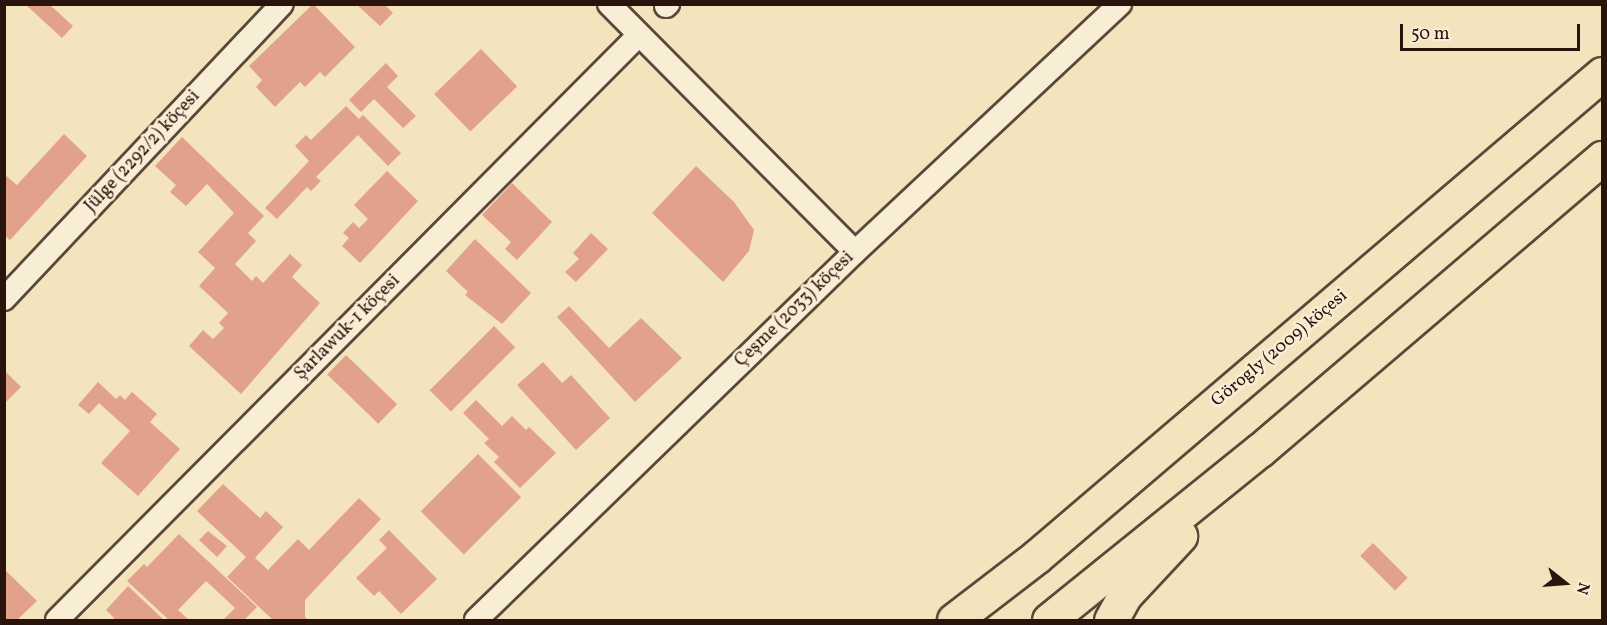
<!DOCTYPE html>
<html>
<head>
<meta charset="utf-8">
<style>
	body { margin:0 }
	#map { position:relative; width:1607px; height:625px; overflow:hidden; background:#f4e4be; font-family:Vollkorn,serif }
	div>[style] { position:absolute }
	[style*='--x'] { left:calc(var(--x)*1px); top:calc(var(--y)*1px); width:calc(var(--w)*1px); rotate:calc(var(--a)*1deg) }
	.building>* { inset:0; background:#e2a18a; transform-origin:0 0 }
	.roads { filter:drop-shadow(2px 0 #5b4839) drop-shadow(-2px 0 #5b4839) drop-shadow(0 2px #5b4839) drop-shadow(0 -2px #5b4839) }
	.street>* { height:22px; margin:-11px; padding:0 11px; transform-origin:11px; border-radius:11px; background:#f8edd5 }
	.primary>* { height:33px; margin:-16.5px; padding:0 16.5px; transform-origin:16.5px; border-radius:16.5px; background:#f4e4be }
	span { translate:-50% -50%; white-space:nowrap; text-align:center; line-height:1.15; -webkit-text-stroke:5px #f8edd5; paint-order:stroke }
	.street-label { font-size:18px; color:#28140d }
	.frame { position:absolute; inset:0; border:6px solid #28140d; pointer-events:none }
	.north { position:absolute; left:1535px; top:553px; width:60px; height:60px; -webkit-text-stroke:4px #f8edd5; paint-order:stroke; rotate:107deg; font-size:16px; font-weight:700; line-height:24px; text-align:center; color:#28140d }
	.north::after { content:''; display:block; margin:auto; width:21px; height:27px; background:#28140d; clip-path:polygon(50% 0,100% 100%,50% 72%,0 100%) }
	.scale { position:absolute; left:1400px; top:24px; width:180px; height:27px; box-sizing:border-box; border:3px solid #28140d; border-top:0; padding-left:8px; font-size:18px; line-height:21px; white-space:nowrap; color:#28140d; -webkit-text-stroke:4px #f8edd5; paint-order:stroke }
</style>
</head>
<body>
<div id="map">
	<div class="building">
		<i style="clip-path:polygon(25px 4px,49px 4px,73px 26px,62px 38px)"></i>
		<i style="clip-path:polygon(313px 4px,355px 47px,325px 77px,320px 72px,305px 87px,300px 82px,275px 107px,256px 87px,262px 80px,249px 66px)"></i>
		<i style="clip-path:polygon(356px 4px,384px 4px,393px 13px,380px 26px)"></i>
		<i style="left:481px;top:49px;width:52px;height:65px;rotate:46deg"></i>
		<i style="clip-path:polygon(386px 63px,398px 76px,387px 87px,416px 116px,403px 128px,374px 99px,361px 112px,349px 100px)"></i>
		<i style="clip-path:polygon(346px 106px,359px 119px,363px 115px,401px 153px,388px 166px,358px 135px,316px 177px,321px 181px,311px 191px,307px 187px,277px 219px,265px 208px,309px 161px,295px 146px,306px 135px,311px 140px)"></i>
		<i style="clip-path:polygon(64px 134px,87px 156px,10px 240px,4px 235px,4px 174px,17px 185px)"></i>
		<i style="clip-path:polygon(182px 137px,264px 216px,248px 233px,256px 241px,235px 264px,252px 281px,256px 276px,263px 283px,290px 254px,302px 265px,292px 277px,320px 303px,241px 394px,189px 346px,203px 330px,213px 339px,224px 328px,219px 323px,228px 313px,199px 286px,215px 268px,198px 252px,234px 213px,207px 184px,186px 206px,170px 192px,176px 185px,155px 166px)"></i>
		<i style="clip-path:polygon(696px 166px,734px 202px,754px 230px,749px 251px,723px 282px,652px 213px)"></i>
		<i style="clip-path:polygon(387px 171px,418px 201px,360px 263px,342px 246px,349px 238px,343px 233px,353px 222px,359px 228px,368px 219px,354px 205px)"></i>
		<i style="clip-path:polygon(512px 183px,552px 222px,517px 260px,505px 249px,511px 242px,482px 215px)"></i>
		<i style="clip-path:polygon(591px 233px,608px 249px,576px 282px,565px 272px,579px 259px,573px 253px)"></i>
		<i style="clip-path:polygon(475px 239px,531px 293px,502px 324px,465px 295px,468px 292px,446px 271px)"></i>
		<i style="clip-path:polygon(569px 306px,609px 348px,641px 318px,682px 358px,635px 402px,557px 317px)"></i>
		<i style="left:494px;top:326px;width:30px;height:91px;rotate:45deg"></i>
		<i style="left:346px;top:355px;width:71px;height:27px;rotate:44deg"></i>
		<i style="clip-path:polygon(543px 362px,562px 383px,571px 375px,610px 418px,576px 450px,517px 385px)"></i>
		<i style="clip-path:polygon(6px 372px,21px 387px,4px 404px,4px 374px)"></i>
		<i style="clip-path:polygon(98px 382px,116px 399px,120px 395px,125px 400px,132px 392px,157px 414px,150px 422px,180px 449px,138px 496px,101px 463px,130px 431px,99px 403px,89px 414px,78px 405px)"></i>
		<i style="clip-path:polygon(476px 400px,502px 426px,512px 416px,526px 430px,529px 427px,556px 453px,520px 488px,494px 462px,499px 457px,484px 443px,489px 439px,463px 413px)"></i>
		<i style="left:478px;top:454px;width:61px;height:81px;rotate:45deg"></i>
		<i style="clip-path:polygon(223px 484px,260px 518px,266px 511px,283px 527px,255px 558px,268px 570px,298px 539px,309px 550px,359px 498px,381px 519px,305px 600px,305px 617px,308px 620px,273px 620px,227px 577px,246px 557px,197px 511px)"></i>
		<i style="clip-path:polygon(389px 530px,437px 579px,401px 614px,379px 591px,374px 596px,356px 578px,387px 548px,379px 540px)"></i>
		<i style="clip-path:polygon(208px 531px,227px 546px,217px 557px,199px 540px)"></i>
		<i style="clip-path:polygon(179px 534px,257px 607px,244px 620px,223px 620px,235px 608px,206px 581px,178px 610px,189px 620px,169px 620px,127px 581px,144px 564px,147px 567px)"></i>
		<i style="left:1373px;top:543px;width:49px;height:18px;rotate:45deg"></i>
		<i style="clip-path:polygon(4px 569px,37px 601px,17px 620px,4px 620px)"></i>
		<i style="clip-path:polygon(128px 586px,164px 620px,112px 620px,114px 618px,106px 610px)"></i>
	</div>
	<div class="roads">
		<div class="street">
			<i style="--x:609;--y:4;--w:349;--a:45.2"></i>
			<i style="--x:666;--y:6;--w:3;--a:-45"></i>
			<i style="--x:4;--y:299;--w:405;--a:-46.7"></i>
			<i style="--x:57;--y:620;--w:825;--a:-45.15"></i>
			<i style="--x:476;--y:620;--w:528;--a:-44.16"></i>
			<i style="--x:855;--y:252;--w:363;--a:-43.1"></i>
		</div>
		<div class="primary">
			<i style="--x:954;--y:620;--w:103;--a:-37.5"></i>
			<i style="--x:1036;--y:557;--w:744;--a:-40.48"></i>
			<i style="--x:1049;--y:620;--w:271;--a:-38.9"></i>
			<i style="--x:1260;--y:450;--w:450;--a:-40.5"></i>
			<i style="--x:1111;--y:620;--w:29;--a:-61"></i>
			<i style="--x:1125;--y:595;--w:81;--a:-47"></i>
		</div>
	</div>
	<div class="street-label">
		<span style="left:143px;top:152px;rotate:-47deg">Jülge (2292/2) köçesi</span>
		<span style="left:795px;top:310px;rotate:-44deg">Çeşme (2033) köçesi</span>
		<span style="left:348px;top:328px;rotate:-45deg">Şarlawuk-1 köçesi</span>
		<span style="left:1280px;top:349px;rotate:-40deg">Görogly (2009) köçesi</span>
	</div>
	<div class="frame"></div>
	<div class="north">N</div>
	<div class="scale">50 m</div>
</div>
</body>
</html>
